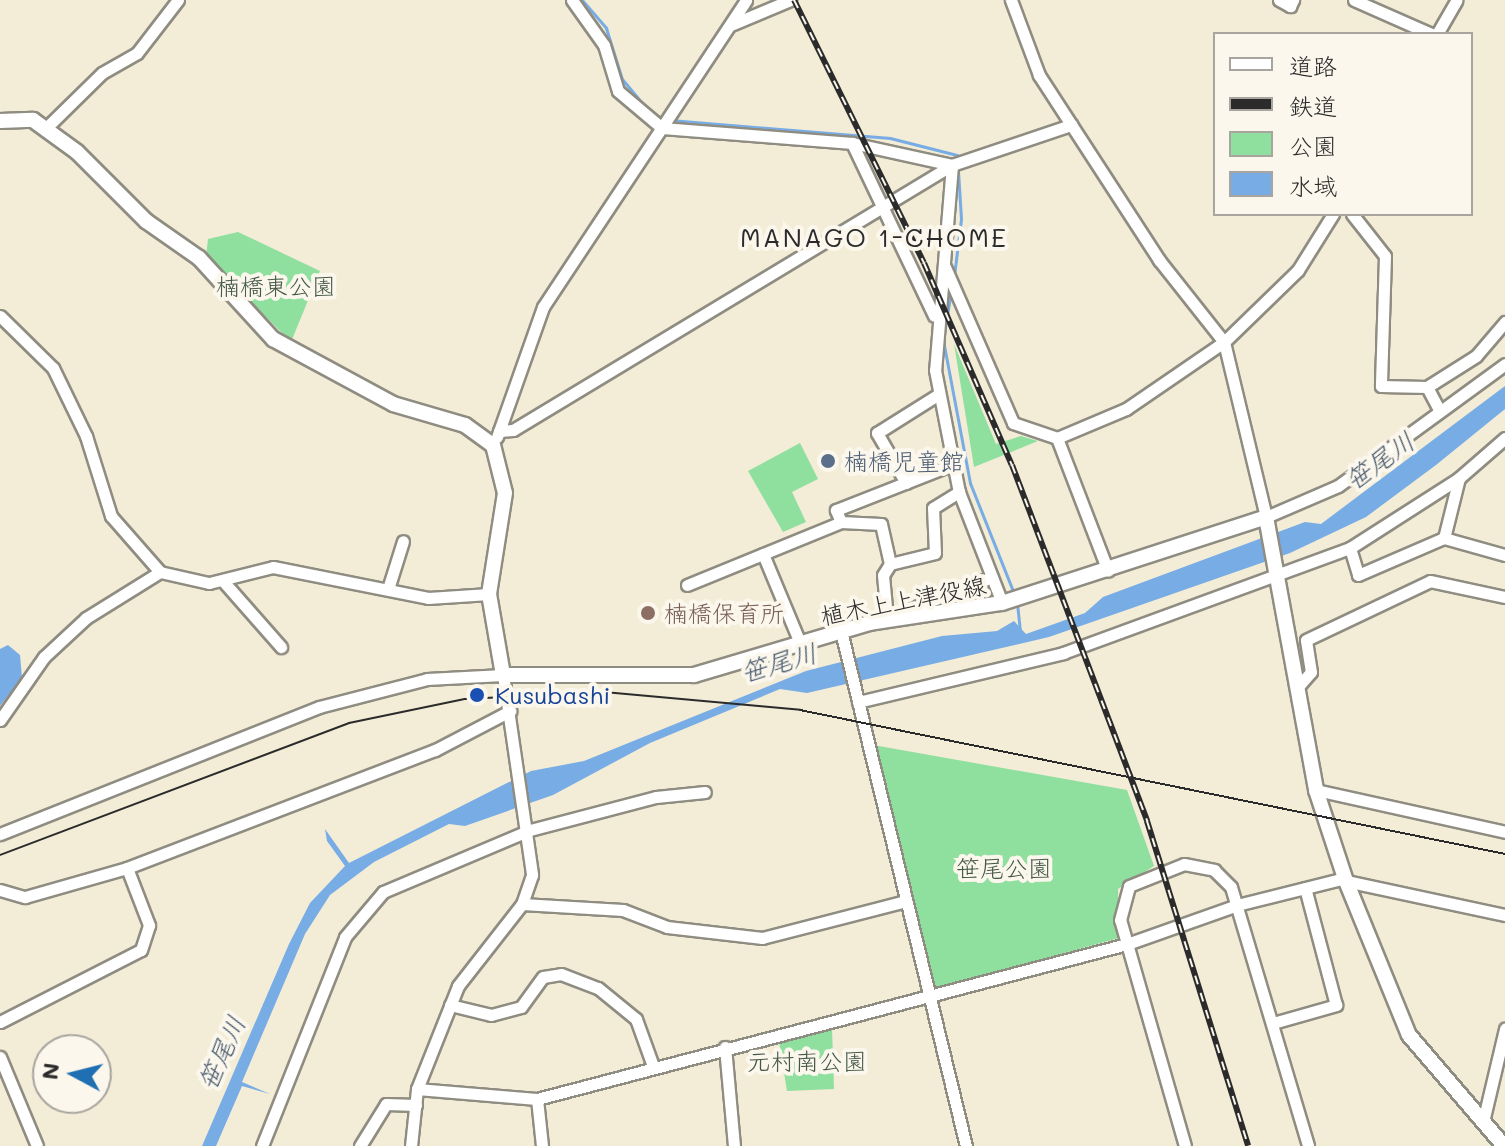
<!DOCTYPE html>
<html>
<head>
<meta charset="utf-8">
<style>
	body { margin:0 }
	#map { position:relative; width:1505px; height:1146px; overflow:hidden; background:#f3ecd7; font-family:Mali,"Klee One",sans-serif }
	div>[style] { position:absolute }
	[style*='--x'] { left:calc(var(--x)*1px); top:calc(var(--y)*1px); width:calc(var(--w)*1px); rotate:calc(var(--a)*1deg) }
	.green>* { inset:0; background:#8fdf9f }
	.water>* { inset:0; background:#78ace5 }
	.stream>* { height:3px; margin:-1.5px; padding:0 1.5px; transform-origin:1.5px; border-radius:1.5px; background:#78ace5 }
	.roads { filter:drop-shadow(2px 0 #8f8c81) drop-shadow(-2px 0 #8f8c81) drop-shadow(0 2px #8f8c81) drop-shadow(0 -2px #8f8c81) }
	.minor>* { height:11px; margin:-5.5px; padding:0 5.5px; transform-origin:5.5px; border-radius:5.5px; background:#fff }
	.major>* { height:14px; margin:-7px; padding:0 7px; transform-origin:7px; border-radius:7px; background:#fff }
	.tram>* { height:2px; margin:-1px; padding:0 1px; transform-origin:1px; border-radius:1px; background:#2b2b2b }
	.rail>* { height:6px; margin-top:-3px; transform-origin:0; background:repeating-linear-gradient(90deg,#fbf7ec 0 9px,#2b2b2b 0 18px); box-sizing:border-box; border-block:2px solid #2b2b2b }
	.dots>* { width:22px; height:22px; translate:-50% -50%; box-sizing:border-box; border:4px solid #fbf7ec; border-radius:50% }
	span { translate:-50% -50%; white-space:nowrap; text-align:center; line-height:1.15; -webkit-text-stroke:8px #fbf7ec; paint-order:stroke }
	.park-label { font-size:24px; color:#445848 }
	.service-label { font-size:24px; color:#4e5e75 }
	.left { translate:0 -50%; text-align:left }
	.street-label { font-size:24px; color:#2b2b2b }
	.education-label { font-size:24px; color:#785e54 }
	.transit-label { font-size:24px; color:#164399 }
	.neighbourhood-label { font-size:26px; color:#2b2b2b; letter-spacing:2px }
	.water-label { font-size:26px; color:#46586c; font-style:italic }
	.legend { position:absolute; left:1213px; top:32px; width:260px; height:184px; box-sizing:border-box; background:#fbf7ec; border:2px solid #a8a59f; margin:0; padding:10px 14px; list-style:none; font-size:24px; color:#2b2b2b }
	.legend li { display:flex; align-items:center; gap:16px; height:40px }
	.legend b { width:40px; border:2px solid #a8a59f }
	.north { position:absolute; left:32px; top:1034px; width:80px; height:80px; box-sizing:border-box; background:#fbf7ec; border:2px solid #a8a59f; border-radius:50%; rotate:277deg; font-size:22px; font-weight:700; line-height:32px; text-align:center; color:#2b2b2b }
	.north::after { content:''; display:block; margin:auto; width:28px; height:36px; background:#1f6fb2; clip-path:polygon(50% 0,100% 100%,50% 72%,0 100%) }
</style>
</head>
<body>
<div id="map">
	<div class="green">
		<i style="clip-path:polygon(238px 232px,320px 271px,291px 342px,206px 257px,208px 239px)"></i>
		<i style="clip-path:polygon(954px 344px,996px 444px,1021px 436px,1038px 441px,974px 467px)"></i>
		<i style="clip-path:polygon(800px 443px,818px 479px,792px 492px,806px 522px,783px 532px,748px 471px)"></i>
		<i style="clip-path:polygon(873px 745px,1127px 790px,1154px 866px,1118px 889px,1119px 938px,933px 989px)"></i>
		<i style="clip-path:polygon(832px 1028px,834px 1089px,787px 1091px,779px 1041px)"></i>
	</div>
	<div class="water">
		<i style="clip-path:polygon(1505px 386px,1505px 409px,1436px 465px,1366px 517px,1290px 553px,1049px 637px,807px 693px,780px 689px,650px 743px,553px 795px,465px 826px,449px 824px,374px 862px,330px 895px,305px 934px,242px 1082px,270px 1094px,242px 1086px,216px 1146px,202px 1146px,289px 944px,310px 903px,345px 866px,327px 841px,325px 829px,349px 863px,531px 771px,584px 761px,806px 671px,942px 636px,997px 631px,1014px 621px,1026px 634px,1085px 613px,1103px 597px,1305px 522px,1321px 524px)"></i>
		<i style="clip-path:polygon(8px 645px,20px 655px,22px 678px,0 706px,0 649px)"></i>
	</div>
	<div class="stream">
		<i style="--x:582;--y:0;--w:37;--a:49"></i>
		<i style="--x:606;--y:28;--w:53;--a:72.6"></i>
		<i style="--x:622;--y:79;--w:38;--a:50"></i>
		<i style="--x:670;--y:120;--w:221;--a:4.7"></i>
		<i style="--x:890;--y:138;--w:69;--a:14.2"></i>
		<i style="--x:957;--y:155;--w:64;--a:86.4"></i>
		<i style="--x:961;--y:219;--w:57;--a:97"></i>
		<i style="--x:951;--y:291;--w:50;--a:99.3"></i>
		<i style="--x:943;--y:340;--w:146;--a:79.3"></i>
		<i style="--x:970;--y:483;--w:122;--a:68.3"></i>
		<i style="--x:1017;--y:603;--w:28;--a:84"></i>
	</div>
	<div class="roads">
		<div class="minor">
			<i style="--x:572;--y:0;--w:55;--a:54.6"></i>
			<i style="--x:604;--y:45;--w:48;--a:73.1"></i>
			<i style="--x:618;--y:91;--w:57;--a:40.1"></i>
			<i style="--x:662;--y:128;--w:191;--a:4.5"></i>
			<i style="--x:852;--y:143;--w:102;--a:12.4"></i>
			<i style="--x:952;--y:165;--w:206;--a:94.7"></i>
			<i style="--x:935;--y:370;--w:124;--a:78.9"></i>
			<i style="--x:959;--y:492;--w:119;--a:68.8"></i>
			<i style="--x:1011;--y:0;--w:80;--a:69.5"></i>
			<i style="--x:1039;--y:75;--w:221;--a:57"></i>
			<i style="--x:1159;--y:260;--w:105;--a:51.6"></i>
			<i style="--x:1224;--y:342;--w:180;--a:76.5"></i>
			<i style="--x:1266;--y:517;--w:78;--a:-23.3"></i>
			<i style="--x:1338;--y:486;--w:207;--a:-36.1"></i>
			<i style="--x:1279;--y:0;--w:13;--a:29"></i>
			<i style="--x:1290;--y:6;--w:7;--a:-63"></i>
			<i style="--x:1354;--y:0;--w:84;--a:23.8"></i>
			<i style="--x:733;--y:24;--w:62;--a:-22.8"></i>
			<i style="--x:1437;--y:34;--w:39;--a:-60"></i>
			<i style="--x:46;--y:128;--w:78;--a:-44.5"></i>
			<i style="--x:102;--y:73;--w:40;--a:-29.7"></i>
			<i style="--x:137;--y:53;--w:67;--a:-52.3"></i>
			<i style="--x:852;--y:143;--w:191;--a:64.6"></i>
			<i style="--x:1352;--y:214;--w:53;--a:51.8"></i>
			<i style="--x:1385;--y:256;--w:130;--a:91.8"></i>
			<i style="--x:1381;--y:386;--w:46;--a:1.2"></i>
			<i style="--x:1427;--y:387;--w:58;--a:-32.3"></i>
			<i style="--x:1476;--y:356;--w:45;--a:-49.5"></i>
			<i style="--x:945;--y:267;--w:170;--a:66.4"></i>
			<i style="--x:1013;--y:423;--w:46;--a:18.8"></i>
			<i style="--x:1057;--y:438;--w:75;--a:-22.8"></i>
			<i style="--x:1126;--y:409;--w:119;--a:-34.4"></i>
			<i style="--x:1224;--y:342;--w:103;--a:-44.2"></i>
			<i style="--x:1298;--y:270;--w:66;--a:-58"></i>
			<i style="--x:0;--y:316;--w:74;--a:44.5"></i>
			<i style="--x:53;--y:368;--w:76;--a:64.1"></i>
			<i style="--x:86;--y:436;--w:84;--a:72.6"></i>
			<i style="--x:111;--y:516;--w:74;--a:48.8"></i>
			<i style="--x:160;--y:572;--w:50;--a:12.7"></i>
			<i style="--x:209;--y:583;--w:66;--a:-14"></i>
			<i style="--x:273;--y:567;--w:158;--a:11.3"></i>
			<i style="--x:428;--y:598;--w:61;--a:-3.8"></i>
			<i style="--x:1427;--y:387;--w:27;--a:62"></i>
			<i style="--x:499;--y:431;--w:14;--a:-4"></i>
			<i style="--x:513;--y:430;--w:513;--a:-31.12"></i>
			<i style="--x:952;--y:165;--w:126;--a:-18.6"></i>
			<i style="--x:497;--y:437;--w:138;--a:-70.5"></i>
			<i style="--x:543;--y:307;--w:368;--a:-56.5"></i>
			<i style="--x:1057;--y:438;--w:142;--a:69"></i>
			<i style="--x:1459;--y:478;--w:62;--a:104"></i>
			<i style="--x:1444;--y:538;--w:63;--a:15.6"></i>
			<i style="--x:906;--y:483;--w:58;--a:-120.1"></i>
			<i style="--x:877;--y:433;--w:73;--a:-32.2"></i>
			<i style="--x:841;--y:522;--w:40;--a:2.9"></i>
			<i style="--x:881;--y:524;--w:41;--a:77.3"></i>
			<i style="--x:890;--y:564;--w:13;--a:122"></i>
			<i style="--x:883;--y:575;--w:43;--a:84.7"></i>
			<i style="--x:1350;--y:548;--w:28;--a:73"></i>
			<i style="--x:1358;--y:575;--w:94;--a:-23.3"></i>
			<i style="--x:763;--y:554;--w:96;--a:67.4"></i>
			<i style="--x:890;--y:564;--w:46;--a:-13.7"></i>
			<i style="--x:935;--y:553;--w:45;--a:-92.5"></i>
			<i style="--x:933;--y:508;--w:31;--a:-32"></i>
			<i style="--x:223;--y:581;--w:88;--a:48.7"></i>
			<i style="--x:687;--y:585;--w:166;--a:-22.2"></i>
			<i style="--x:841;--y:522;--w:13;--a:-113"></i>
			<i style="--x:836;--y:510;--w:123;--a:-21.4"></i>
			<i style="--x:388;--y:589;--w:50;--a:-72.6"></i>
			<i style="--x:892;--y:616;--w:107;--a:-21.3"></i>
			<i style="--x:841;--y:631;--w:530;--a:76.36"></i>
			<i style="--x:1297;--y:688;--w:21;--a:-49"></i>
			<i style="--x:1311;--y:672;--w:32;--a:-99"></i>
			<i style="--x:1306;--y:640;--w:137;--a:-25.4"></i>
			<i style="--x:1430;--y:581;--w:77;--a:12"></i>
			<i style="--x:858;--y:702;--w:211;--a:-13.4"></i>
			<i style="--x:1063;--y:653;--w:306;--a:-20.1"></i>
			<i style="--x:1350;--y:548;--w:130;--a:-32.7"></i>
			<i style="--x:1459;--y:478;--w:61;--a:-41"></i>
			<i style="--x:0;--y:720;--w:77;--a:-55.1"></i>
			<i style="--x:44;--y:657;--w:57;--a:-42.9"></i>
			<i style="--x:86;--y:618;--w:87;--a:-31.9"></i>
			<i style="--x:1316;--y:790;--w:194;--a:12.5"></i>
			<i style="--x:0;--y:834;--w:343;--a:-21.7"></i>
			<i style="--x:319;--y:707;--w:112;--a:-14.5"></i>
			<i style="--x:427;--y:679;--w:76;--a:-3"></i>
			<i style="--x:503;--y:675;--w:202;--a:81.7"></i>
			<i style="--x:532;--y:875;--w:31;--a:109"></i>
			<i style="--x:522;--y:904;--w:104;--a:128"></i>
			<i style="--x:458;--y:986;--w:111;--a:111.7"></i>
			<i style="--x:417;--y:1089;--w:57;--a:96"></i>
			<i style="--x:1346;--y:881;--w:163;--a:12.1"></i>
			<i style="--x:0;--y:890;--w:26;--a:16"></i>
			<i style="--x:25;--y:897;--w:106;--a:-15.9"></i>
			<i style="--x:127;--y:868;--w:330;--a:-21"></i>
			<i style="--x:435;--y:750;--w:85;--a:-27.5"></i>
			<i style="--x:522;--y:904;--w:101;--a:3.4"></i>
			<i style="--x:623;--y:910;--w:47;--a:21.1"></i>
			<i style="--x:667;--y:927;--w:96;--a:6.6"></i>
			<i style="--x:762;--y:938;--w:145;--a:-14.4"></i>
			<i style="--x:450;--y:1005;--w:42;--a:13.7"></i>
			<i style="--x:491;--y:1015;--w:31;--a:-15"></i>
			<i style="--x:521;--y:1007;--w:37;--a:-54"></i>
			<i style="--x:543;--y:977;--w:18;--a:-9"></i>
			<i style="--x:561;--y:974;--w:40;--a:21"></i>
			<i style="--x:598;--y:988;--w:49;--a:39.2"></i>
			<i style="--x:636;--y:1019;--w:50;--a:70.1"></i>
			<i style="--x:0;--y:1022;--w:158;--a:-27.1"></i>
			<i style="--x:141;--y:950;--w:26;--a:-72"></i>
			<i style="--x:149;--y:925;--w:61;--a:-111.1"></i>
			<i style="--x:1273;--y:1023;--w:66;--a:-15.9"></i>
			<i style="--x:1336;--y:1005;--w:121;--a:-104.8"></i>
			<i style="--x:725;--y:1047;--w:99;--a:84.8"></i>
			<i style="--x:0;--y:1057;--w:96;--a:67.4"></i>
			<i style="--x:417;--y:1089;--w:120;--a:4.8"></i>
			<i style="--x:537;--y:1099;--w:610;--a:-14.72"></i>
			<i style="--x:1127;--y:944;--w:117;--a:-19.5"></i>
			<i style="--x:1237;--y:905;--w:111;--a:-14"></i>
			<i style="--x:537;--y:1099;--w:47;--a:83.9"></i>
			<i style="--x:1483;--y:1122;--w:96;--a:-76.7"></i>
			<i style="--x:262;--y:1146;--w:225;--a:-68.3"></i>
			<i style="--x:345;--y:937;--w:59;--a:-49.8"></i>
			<i style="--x:383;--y:892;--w:160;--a:-22.9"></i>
			<i style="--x:530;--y:830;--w:130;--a:-14.7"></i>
			<i style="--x:656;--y:797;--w:49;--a:-5.8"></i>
			<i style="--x:360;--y:1146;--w:49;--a:-58.2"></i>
			<i style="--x:386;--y:1104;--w:30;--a:2"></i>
			<i style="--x:1185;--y:1146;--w:235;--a:-106"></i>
			<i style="--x:1120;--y:920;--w:35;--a:-75"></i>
			<i style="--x:1129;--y:886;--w:59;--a:-21.8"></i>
			<i style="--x:1184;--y:864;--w:31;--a:11"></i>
			<i style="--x:1214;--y:870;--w:24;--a:45"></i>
			<i style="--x:1231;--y:887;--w:270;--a:73.4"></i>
		</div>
		<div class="major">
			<i style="--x:0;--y:121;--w:33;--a:-2"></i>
			<i style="--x:33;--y:120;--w:54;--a:36"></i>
			<i style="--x:77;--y:152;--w:98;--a:45"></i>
			<i style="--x:146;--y:221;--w:65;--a:34.9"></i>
			<i style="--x:199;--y:258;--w:110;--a:47.6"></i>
			<i style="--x:273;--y:339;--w:136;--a:28.4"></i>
			<i style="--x:393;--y:404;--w:75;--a:16.3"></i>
			<i style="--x:465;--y:425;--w:34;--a:36"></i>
			<i style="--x:493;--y:445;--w:49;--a:76"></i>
			<i style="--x:505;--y:493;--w:102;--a:99"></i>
			<i style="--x:489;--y:594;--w:82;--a:80.2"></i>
			<i style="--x:503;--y:675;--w:191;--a:0"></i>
			<i style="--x:694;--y:675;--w:183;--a:-16.5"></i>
			<i style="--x:869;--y:623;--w:134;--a:-8.6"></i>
			<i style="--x:1002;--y:603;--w:278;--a:-18"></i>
			<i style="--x:1266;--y:517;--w:278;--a:79.6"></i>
			<i style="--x:1316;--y:790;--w:96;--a:71.8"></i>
			<i style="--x:1346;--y:881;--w:166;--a:67.8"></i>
			<i style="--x:1409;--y:1035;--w:146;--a:49.4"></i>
		</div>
	</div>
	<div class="tram">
		<i style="--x:0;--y:855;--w:373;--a:-20.7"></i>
		<i style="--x:349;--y:723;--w:118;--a:-11.7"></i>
		<i style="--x:465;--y:699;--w:139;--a:-2.9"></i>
		<i style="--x:604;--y:692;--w:197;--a:5.2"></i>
		<i style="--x:800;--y:710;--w:720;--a:11.54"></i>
	</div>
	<div class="rail">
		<i style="--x:794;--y:0;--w:293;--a:63.7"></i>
		<i style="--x:924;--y:263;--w:220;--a:66.5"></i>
		<i style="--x:1012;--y:465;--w:381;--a:69.2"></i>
		<i style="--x:1147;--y:821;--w:340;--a:72.7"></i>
	</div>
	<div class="dots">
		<i style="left:828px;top:461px;background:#5c6f8a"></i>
		<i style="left:648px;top:613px;background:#8d6e63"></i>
		<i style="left:477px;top:695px;background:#1a4fb4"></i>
	</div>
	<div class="park-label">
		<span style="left:276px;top:286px">楠橋東公園</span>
		<span style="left:1004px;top:868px">笹尾公園</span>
		<span style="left:807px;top:1061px">元村南公園</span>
	</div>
	<div class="service-label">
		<span class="left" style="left:844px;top:461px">楠橋児童館</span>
	</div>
	<div class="street-label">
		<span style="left:903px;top:600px;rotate:-11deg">植木上上津役線</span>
	</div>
	<div class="education-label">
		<span class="left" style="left:664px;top:613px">楠橋保育所</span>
	</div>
	<div class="transit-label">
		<span class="left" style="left:495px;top:695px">Kusubashi</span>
	</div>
	<div class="neighbourhood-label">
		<span style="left:874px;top:238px">MANAGO 1-CHOME</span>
	</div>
	<div class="water-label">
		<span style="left:1380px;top:461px;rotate:-36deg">笹尾川</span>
		<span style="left:779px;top:663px;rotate:-16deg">笹尾川</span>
		<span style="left:222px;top:1053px;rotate:-66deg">笹尾川</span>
	</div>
	<ul class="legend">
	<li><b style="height:10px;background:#fff"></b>道路</li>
	<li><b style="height:10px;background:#2b2b2b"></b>鉄道</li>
	<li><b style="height:22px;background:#8fdf9f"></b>公園</li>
	<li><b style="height:22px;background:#78ace5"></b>水域</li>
	</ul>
	<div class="north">N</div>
</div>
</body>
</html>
